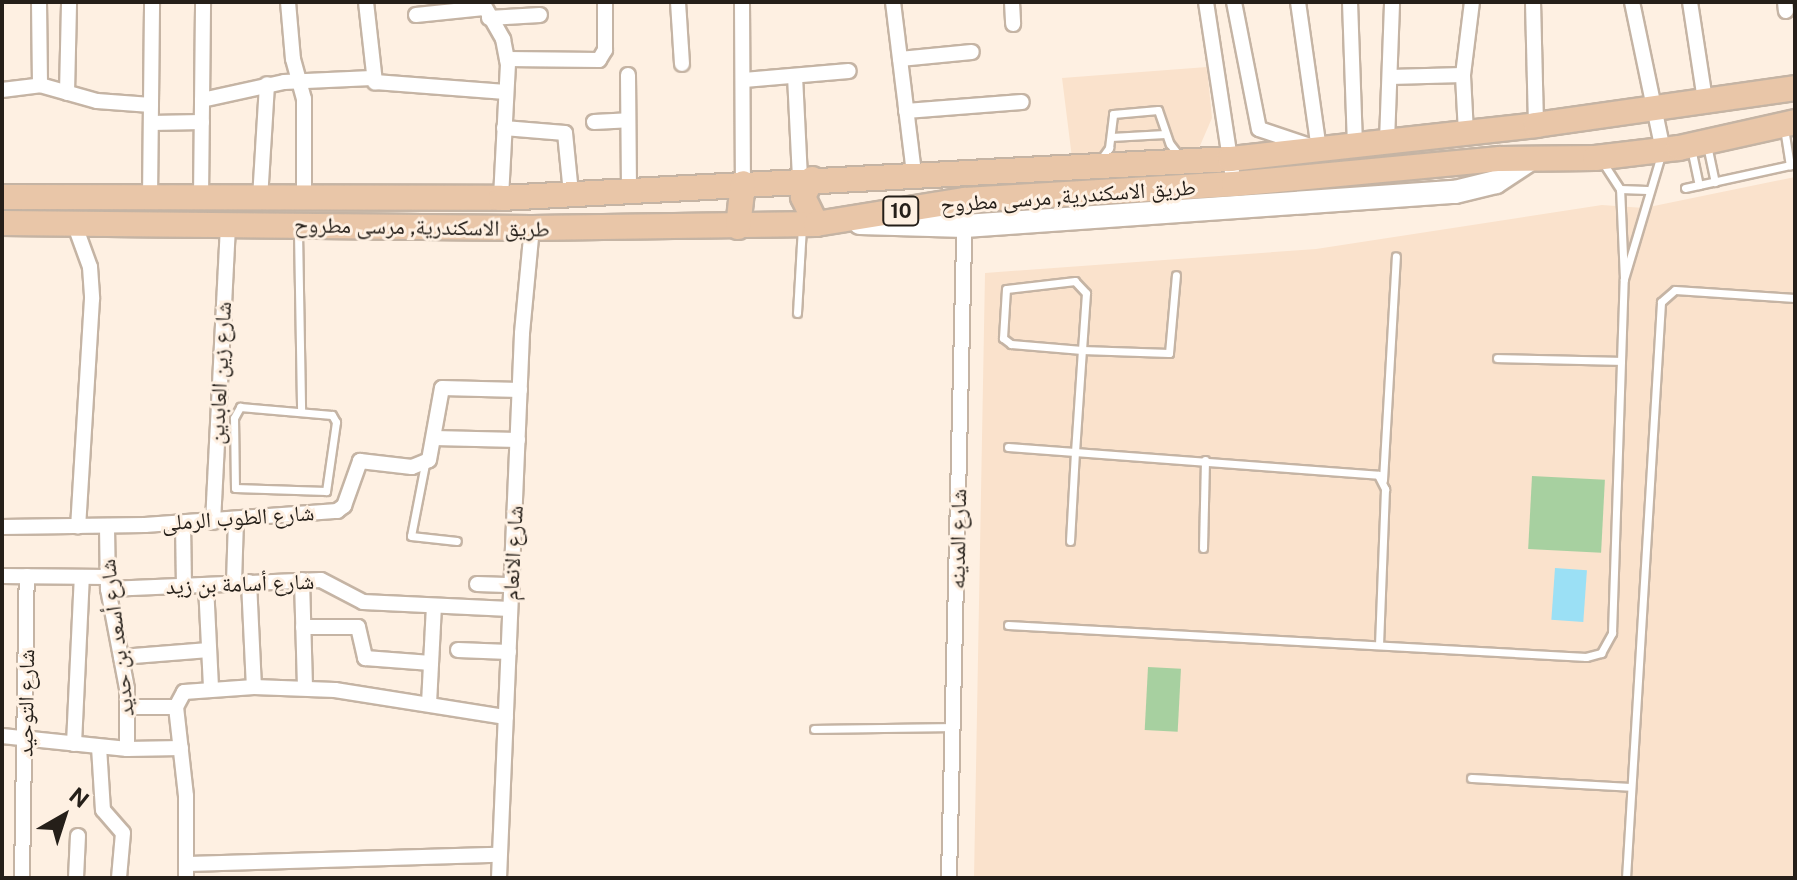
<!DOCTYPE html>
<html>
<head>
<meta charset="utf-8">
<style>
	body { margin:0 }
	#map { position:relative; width:1797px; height:880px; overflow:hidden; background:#fef0e2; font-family:"Public Sans","Noto Naskh Arabic",sans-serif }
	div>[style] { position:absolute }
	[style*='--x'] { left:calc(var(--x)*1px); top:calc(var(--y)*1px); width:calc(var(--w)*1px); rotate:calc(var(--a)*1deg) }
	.built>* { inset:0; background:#fae2cc }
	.green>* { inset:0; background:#a7d0a0; transform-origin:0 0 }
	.water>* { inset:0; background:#9be0f5; transform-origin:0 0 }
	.roads { filter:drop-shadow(2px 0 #c5b4a4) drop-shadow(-2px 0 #c5b4a4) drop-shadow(0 2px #c5b4a4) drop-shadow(0 -2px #c5b4a4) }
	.service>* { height:7px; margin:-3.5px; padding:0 3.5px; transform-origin:3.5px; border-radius:3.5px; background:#fff }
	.minor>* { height:14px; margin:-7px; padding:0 7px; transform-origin:7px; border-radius:7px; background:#fff }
	.secondary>* { height:22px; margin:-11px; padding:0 11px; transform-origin:11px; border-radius:11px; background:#fff }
	.primary>* { height:24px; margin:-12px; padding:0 12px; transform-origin:12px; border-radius:12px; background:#e9c6a8 }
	span { translate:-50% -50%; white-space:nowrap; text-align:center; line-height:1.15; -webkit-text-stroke:6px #fef0e2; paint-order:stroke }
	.shield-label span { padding:2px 6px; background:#fef0e2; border:2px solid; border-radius:6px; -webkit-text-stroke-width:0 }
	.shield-label { font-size:20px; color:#251f19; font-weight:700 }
	.street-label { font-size:22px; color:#251f19 }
	.frame { position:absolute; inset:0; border:4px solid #251f19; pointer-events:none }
	.north { position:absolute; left:24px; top:776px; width:80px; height:80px; -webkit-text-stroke:6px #fef0e2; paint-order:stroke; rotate:39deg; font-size:22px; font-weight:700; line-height:32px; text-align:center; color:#251f19 }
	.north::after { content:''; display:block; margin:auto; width:28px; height:36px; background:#251f19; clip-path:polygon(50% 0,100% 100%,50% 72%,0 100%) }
</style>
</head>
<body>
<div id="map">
	<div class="built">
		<i style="clip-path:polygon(1207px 67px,1212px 118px,1199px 148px,1072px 158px,1062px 78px)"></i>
		<i style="clip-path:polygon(1795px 177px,1795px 878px,974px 878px,985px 273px,1316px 249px,1602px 205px,1644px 208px)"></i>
	</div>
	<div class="green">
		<i style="left:1532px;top:476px;width:73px;height:73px;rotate:3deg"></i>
		<i style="left:1148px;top:667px;width:33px;height:63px;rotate:3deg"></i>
	</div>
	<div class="water">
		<i style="left:1555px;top:568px;width:32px;height:52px;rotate:4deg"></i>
	</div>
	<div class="roads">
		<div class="service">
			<i style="--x:1784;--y:128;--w:38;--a:81"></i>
			<i style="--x:1111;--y:137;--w:54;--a:-3.2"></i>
			<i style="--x:1707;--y:145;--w:38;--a:78"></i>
			<i style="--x:1691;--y:148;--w:38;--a:78"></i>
			<i style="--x:1101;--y:159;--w:14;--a:-54"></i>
			<i style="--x:1109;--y:148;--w:34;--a:-83"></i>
			<i style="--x:1113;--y:114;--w:45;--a:-5.1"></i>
			<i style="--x:1158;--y:110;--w:36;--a:71"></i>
			<i style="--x:1170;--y:144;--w:16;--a:52"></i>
			<i style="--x:1685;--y:188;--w:113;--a:-12.3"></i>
			<i style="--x:1620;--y:189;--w:27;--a:2"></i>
			<i style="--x:298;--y:232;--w:179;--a:89"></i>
			<i style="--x:1624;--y:279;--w:129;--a:-73.4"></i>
			<i style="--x:797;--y:313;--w:86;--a:-86.7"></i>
			<i style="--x:1497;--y:358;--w:124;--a:1.4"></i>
			<i style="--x:240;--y:407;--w:92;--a:5"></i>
			<i style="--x:332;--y:415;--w:8;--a:60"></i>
			<i style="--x:336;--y:422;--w:70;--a:98.2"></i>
			<i style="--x:326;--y:491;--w:91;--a:-178.1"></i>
			<i style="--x:235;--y:488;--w:70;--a:-90.8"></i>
			<i style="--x:234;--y:418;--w:13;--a:-61"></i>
			<i style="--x:1008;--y:447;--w:371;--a:4.3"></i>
			<i style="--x:1378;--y:475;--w:16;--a:63"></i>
			<i style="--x:1385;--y:489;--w:156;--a:92.2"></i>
			<i style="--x:425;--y:464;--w:73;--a:101"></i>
			<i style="--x:411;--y:536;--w:46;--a:6.2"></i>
			<i style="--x:1383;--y:480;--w:224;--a:-86.7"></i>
			<i style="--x:1070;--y:541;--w:89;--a:-86.8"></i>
			<i style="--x:1075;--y:452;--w:102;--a:-86.1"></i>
			<i style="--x:1082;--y:350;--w:57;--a:-86"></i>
			<i style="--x:1086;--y:293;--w:16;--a:-133"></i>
			<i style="--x:1075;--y:281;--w:69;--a:173.4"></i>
			<i style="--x:1006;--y:289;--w:49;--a:93.5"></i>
			<i style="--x:1003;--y:338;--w:10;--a:37"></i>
			<i style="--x:1011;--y:344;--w:71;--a:4.8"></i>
			<i style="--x:1082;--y:350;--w:87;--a:2"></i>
			<i style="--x:1169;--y:353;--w:78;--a:-84.9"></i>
			<i style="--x:1203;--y:548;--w:88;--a:-88.7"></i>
			<i style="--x:1008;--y:625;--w:579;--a:3.17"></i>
			<i style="--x:1586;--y:657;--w:16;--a:-15"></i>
			<i style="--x:1601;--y:653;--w:23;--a:-61"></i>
			<i style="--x:1612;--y:633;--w:354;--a:-88.1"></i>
			<i style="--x:1624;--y:279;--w:90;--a:-92.5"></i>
			<i style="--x:1620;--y:189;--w:31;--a:-123"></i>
			<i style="--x:814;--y:729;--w:139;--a:-0.8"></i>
			<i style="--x:1471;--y:778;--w:160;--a:3.2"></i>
			<i style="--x:1626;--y:878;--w:577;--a:-86.52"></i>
			<i style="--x:1661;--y:302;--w:18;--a:-41"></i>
			<i style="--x:1675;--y:290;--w:120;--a:3.8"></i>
		</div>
		<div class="minor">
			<i style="--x:39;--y:2;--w:83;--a:89.3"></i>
			<i style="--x:288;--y:2;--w:57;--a:85"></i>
			<i style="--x:293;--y:59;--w:41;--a:74.6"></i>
			<i style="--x:304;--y:99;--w:100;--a:90"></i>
			<i style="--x:366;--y:2;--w:81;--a:83.6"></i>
			<i style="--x:375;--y:82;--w:131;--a:4.4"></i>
			<i style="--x:482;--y:2;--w:43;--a:60.4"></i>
			<i style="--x:503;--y:39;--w:25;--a:79"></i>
			<i style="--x:508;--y:64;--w:134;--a:93"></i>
			<i style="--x:678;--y:2;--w:62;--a:86.3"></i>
			<i style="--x:742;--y:2;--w:181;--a:89.7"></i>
			<i style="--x:893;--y:2;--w:173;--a:83"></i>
			<i style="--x:1012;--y:2;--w:22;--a:87"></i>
			<i style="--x:1206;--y:2;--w:184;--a:81.3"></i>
			<i style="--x:1234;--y:2;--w:129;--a:78.9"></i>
			<i style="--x:1259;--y:129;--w:51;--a:18.4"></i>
			<i style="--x:1298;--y:2;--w:148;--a:81.9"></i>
			<i style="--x:1350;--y:2;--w:143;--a:88"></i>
			<i style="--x:1533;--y:2;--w:123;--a:88.6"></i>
			<i style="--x:1632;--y:2;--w:152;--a:78.2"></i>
			<i style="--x:1690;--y:2;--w:99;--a:81.3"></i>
			<i style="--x:1785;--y:2;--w:9;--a:84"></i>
			<i style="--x:416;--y:15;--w:68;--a:-5.9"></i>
			<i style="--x:489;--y:18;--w:51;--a:-3.4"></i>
			<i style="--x:507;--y:59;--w:92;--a:0.6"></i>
			<i style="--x:599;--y:60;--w:12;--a:-59"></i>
			<i style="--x:605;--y:50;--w:48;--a:-90"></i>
			<i style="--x:900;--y:59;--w:72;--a:-5.6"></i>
			<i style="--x:628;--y:75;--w:115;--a:89.5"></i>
			<i style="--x:795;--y:76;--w:104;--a:87.2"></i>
			<i style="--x:1390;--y:77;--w:73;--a:-1.6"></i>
			<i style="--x:744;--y:80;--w:105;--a:-4.9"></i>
			<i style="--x:2;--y:90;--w:38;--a:-7"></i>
			<i style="--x:40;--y:85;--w:59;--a:15.7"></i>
			<i style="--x:97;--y:101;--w:54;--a:4.2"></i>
			<i style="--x:67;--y:93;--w:91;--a:-88.7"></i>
			<i style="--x:202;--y:100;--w:84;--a:-12.4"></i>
			<i style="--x:284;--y:82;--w:88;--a:-2.6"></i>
			<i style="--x:906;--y:111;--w:116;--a:-4.4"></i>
			<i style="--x:594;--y:122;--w:34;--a:-3"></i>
			<i style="--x:151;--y:123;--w:51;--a:-1.1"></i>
			<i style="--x:504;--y:128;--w:61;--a:4.7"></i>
			<i style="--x:565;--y:133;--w:60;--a:84.3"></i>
			<i style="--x:1466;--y:133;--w:58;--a:-93"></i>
			<i style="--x:1463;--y:75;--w:74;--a:-83"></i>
			<i style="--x:1387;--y:141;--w:139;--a:-87.9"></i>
			<i style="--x:150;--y:199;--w:197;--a:-89.4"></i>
			<i style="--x:201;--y:199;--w:197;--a:-89.4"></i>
			<i style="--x:260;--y:199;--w:115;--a:-86.5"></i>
			<i style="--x:74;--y:223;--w:47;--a:70"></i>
			<i style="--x:90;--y:267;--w:32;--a:86"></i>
			<i style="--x:92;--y:299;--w:228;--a:93.5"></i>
			<i style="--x:434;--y:438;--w:84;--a:1.4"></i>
			<i style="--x:213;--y:522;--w:297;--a:-87.1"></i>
			<i style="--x:183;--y:523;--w:63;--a:89.1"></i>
			<i style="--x:2;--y:527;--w:143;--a:-0.8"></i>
			<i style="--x:145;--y:525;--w:193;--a:-4.2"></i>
			<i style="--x:337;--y:511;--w:9;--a:-36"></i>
			<i style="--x:344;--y:506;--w:48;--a:-70.4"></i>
			<i style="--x:360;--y:461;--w:52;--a:6.6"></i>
			<i style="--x:412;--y:467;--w:18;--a:-22"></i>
			<i style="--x:429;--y:460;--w:73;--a:-79.8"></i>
			<i style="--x:442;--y:388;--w:78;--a:1.5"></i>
			<i style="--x:107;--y:527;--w:62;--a:89.1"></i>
			<i style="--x:108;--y:589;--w:102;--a:79.2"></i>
			<i style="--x:127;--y:689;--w:60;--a:90"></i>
			<i style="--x:2;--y:576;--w:105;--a:0.5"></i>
			<i style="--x:302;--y:580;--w:108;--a:88.4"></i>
			<i style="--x:249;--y:582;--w:105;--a:87.3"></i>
			<i style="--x:234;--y:583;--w:63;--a:-88.2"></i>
			<i style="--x:477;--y:584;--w:35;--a:2"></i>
			<i style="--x:206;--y:585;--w:104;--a:87.2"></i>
			<i style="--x:108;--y:589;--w:213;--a:-2.4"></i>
			<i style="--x:321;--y:580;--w:47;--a:27.6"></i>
			<i style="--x:363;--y:602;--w:147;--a:2.7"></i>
			<i style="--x:303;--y:627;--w:55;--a:0"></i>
			<i style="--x:358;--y:627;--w:32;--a:77"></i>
			<i style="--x:365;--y:658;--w:66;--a:4.3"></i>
			<i style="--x:458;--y:650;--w:51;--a:2.2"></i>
			<i style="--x:121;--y:657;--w:88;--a:-4.5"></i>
			<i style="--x:429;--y:704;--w:98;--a:-87.1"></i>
			<i style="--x:128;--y:707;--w:48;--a:0"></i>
			<i style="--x:2;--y:736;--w:126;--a:5.9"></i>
			<i style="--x:127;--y:749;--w:54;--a:-1.1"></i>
			<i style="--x:74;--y:744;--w:167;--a:-87.3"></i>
			<i style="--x:99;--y:747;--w:63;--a:86.4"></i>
			<i style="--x:103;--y:810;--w:30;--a:49"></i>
			<i style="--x:123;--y:833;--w:45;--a:95.1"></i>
			<i style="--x:187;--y:864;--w:312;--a:-1.7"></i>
			<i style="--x:22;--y:878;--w:302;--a:-89.1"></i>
			<i style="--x:76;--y:878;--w:42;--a:-87.3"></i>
			<i style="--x:186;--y:878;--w:82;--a:-90"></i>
			<i style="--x:186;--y:796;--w:90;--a:-96.4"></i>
			<i style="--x:176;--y:707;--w:17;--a:-62"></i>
			<i style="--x:184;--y:692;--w:70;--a:-4.1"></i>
			<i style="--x:254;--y:687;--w:81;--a:2.1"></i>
			<i style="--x:335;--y:690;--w:173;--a:9"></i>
			<i style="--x:499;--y:878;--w:545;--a:-87.58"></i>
			<i style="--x:522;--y:333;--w:105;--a:-84.6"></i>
			<i style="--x:949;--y:878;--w:678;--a:-88.65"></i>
		</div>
		<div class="secondary">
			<i style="--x:860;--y:223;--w:105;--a:1.6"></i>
			<i style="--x:965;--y:226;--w:491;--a:-4"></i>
			<i style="--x:1455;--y:192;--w:42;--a:-13.7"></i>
			<i style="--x:1496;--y:182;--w:42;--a:-33.3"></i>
		</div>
		<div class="primary">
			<i style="--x:812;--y:179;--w:20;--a:117"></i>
			<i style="--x:803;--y:197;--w:30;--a:64"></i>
			<i style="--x:2;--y:197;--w:499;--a:0.1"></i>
			<i style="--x:501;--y:198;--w:730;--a:-3.06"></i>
			<i style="--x:1230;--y:159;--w:308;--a:-6.3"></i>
			<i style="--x:1536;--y:125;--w:262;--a:-8.1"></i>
			<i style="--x:2;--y:223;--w:530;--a:0.54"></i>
			<i style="--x:532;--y:228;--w:284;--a:-0.8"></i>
			<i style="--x:816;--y:224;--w:151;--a:-9.2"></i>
			<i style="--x:965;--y:200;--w:269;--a:-3.4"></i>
			<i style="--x:1234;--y:184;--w:267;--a:-5.4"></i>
			<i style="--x:1500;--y:159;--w:95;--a:-0.6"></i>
			<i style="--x:1595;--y:158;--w:85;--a:-6.8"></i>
			<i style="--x:1679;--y:148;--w:119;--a:-12.6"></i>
			<i style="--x:738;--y:227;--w:44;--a:-83.5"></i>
		</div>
	</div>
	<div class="shield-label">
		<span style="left:901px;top:211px">10</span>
	</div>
	<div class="street-label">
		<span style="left:1068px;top:196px;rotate:-4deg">طريق الاسكندرية, مرسى مطروح</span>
		<span style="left:422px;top:227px;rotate:1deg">طريق الاسكندرية, مرسى مطروح</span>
		<span style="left:220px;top:373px;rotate:-87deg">شارع زين العابدين</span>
		<span style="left:238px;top:518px;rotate:-4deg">شارع الطوب الرملى</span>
		<span style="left:958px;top:539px;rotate:-89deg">شارع المدينه</span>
		<span style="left:513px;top:553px;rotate:-87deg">شارع الانعام</span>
		<span style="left:240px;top:584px;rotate:-2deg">شارع أسامة بن زيد</span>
		<span style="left:117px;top:638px;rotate:-97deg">شارع أسعد بن حديد</span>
		<span style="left:26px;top:703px;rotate:-89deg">شارع التوحيد</span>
	</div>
	<div class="frame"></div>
	<div class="north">N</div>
</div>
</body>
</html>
